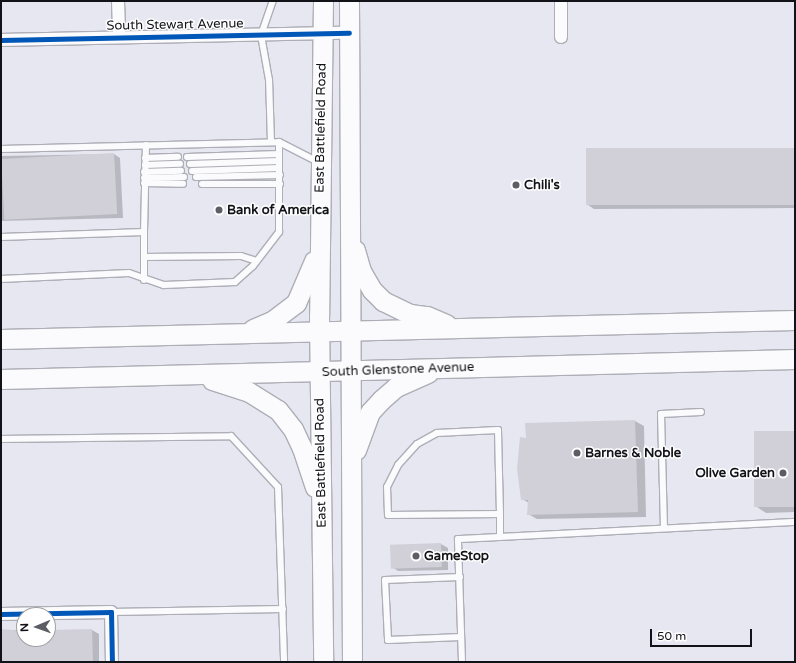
<!DOCTYPE html>
<html>
<head>
<meta charset="utf-8">
<style>
	body { margin:0 }
	#map { position:relative; width:796px; height:663px; overflow:hidden; background:#e7e7f2; font-family:"Varela Round",sans-serif }
	div>[style] { position:absolute }
	[style*='--x'] { left:calc(var(--x)*1px); top:calc(var(--y)*1px); width:calc(var(--w)*1px); rotate:calc(var(--a)*1deg) }
	.shadow>* { inset:0; background:#0003 }
	.building>* { inset:0; background:#d1d0d8; transform-origin:0 0 }
	.roads { filter:drop-shadow(1px 0 #adaeb6) drop-shadow(-1px 0 #adaeb6) drop-shadow(0 1px #adaeb6) drop-shadow(0 -1px #adaeb6) }
	.service>* { height:6px; margin:-3px; padding:0 3px; transform-origin:3px; border-radius:3px; background:#fbfbfd }
	.minor>* { height:12px; margin:-6px; padding:0 6px; transform-origin:6px; border-radius:6px; background:#fbfbfd }
	.primary>* { height:19px; margin:-9.5px; padding:0 9.5px; transform-origin:9.5px; border-radius:9.5px; background:#fbfbfd }
	.cycleway>* { height:5px; margin:-2.5px; padding:0 2.5px; transform-origin:2.5px; border-radius:2.5px; background:#0057b8 }
	.dots>* { width:11px; height:11px; translate:-50% -50%; box-sizing:border-box; border:2px solid #fff; border-radius:50% }
	span { translate:-50% -50%; white-space:nowrap; text-align:center; line-height:1.15; -webkit-text-stroke:3px #fff; paint-order:stroke }
	.street-label { font-size:13px; color:#121219 }
	.poi-label { font-size:13px; color:#121219; font-weight:700 }
	.left { translate:0 -50%; text-align:left }
	.right { translate:-100% -50%; text-align:right }
	.frame { position:absolute; inset:0; border:2px solid #121219; pointer-events:none }
	.north { position:absolute; left:16px; top:607px; width:40px; height:40px; box-sizing:border-box; background:#fff; border:1px solid #a0a0a3; border-radius:50%; rotate:268deg; font-size:11px; font-weight:700; line-height:16px; text-align:center; color:#121219 }
	.north::after { content:''; display:block; margin:auto; width:14px; height:18px; background:#5d5d65; clip-path:polygon(50% 0,100% 100%,50% 72%,0 100%) }
	.scale { position:absolute; left:650px; top:629px; width:102px; height:18px; box-sizing:border-box; border:2px solid #121219; border-top:0; padding-left:5px; font-size:12px; line-height:14px; white-space:nowrap; color:#121219; -webkit-text-stroke:3px #fff; paint-order:stroke }
</style>
</head>
<body>
<div id="map">
	<div class="shadow">
		<i style="clip-path:polygon(795px 149px,795px 208px,594px 209px,588px 205px)"></i>
		<i style="clip-path:polygon(114px 154px,120px 158px,123px 218px,1px 221px,1px 156px)"></i>
		<i style="clip-path:polygon(635px 421px,644px 426px,646px 517px,537px 519px,528px 514px,529px 503px,522px 499px,527px 439px)"></i>
		<i style="clip-path:polygon(795px 432px,795px 512px,766px 513px,757px 507px)"></i>
		<i style="clip-path:polygon(441px 544px,448px 548px,448px 570px,398px 571px,392px 567px)"></i>
		<i style="clip-path:polygon(1px 630px,24px 630px,24px 639px,48px 639px,48px 630px,92px 630px,99px 634px,99px 662px,1px 662px)"></i>
	</div>
	<div class="building">
		<i style="left:795px;top:148px;width:57px;height:209px;rotate:90deg"></i>
		<i style="left:114px;top:153px;width:61px;height:113px;rotate:87deg"></i>
		<i style="clip-path:polygon(635px 420px,638px 512px,527px 515px,528px 500px,521px 500px,517px 469px,520px 437px,526px 438px,525px 423px)"></i>
		<i style="left:795px;top:431px;width:76px;height:41px;rotate:90deg"></i>
		<i style="left:441px;top:543px;width:24px;height:51px;rotate:88deg"></i>
		<i style="clip-path:polygon(1px 629px,24px 631px,24px 639px,48px 639px,48px 630px,92px 629px,93px 662px,1px 662px)"></i>
	</div>
	<div class="roads">
		<div class="service">
			<i style="--x:271;--y:142;--w:62;--a:-91.8"></i>
			<i style="--x:269;--y:80;--w:46;--a:-100.1"></i>
			<i style="--x:261;--y:35;--w:36;--a:-71"></i>
			<i style="--x:1;--y:149;--w:278;--a:-1.4"></i>
			<i style="--x:279;--y:142;--w:44;--a:27.1"></i>
			<i style="--x:187;--y:157;--w:92;--a:-1.9"></i>
			<i style="--x:145;--y:158;--w:33;--a:-2"></i>
			<i style="--x:190;--y:164;--w:89;--a:-1.9"></i>
			<i style="--x:145;--y:165;--w:35;--a:-2"></i>
			<i style="--x:192;--y:171;--w:87;--a:-2"></i>
			<i style="--x:144;--y:172;--w:37;--a:-2"></i>
			<i style="--x:196;--y:177;--w:84;--a:-1.4"></i>
			<i style="--x:144;--y:178;--w:40;--a:-1.4"></i>
			<i style="--x:144;--y:183;--w:39;--a:1"></i>
			<i style="--x:202;--y:184;--w:78;--a:0"></i>
			<i style="--x:144;--y:232;--w:87;--a:-88.7"></i>
			<i style="--x:1;--y:237;--w:143;--a:-2"></i>
			<i style="--x:144;--y:232;--w:48;--a:90"></i>
			<i style="--x:144;--y:257;--w:97;--a:-0.6"></i>
			<i style="--x:241;--y:256;--w:16;--a:18"></i>
			<i style="--x:1;--y:279;--w:128;--a:-2.7"></i>
			<i style="--x:129;--y:273;--w:37;--a:19"></i>
			<i style="--x:164;--y:285;--w:71;--a:-2.4"></i>
			<i style="--x:235;--y:282;--w:24;--a:-42"></i>
			<i style="--x:253;--y:266;--w:43;--a:-52.6"></i>
			<i style="--x:279;--y:232;--w:90;--a:-90"></i>
			<i style="--x:1;--y:439;--w:230;--a:-0.7"></i>
			<i style="--x:231;--y:436;--w:69;--a:47.3"></i>
			<i style="--x:278;--y:487;--w:175;--a:88"></i>
			<i style="--x:500;--y:514;--w:112;--a:179.5"></i>
			<i style="--x:388;--y:515;--w:28;--a:-92"></i>
			<i style="--x:387;--y:487;--w:25;--a:-63"></i>
			<i style="--x:398;--y:465;--w:28;--a:-48"></i>
			<i style="--x:417;--y:444;--w:23;--a:-29"></i>
			<i style="--x:437;--y:433;--w:61;--a:-2.8"></i>
			<i style="--x:498;--y:430;--w:43;--a:88.7"></i>
			<i style="--x:499;--y:473;--w:41;--a:88.6"></i>
			<i style="--x:500;--y:514;--w:23;--a:90"></i>
			<i style="--x:664;--y:528;--w:114;--a:-91.5"></i>
			<i style="--x:661;--y:414;--w:40;--a:-2.9"></i>
			<i style="--x:460;--y:577;--w:75;--a:177.7"></i>
			<i style="--x:385;--y:580;--w:60;--a:87.1"></i>
			<i style="--x:388;--y:640;--w:73;--a:-2.4"></i>
			<i style="--x:111;--y:612;--w:172;--a:-1"></i>
			<i style="--x:462;--y:662;--w:123;--a:-91.9"></i>
			<i style="--x:458;--y:539;--w:337;--a:-2.9"></i>
		</div>
		<div class="minor">
			<i style="--x:118;--y:1;--w:36;--a:88"></i>
			<i style="--x:561;--y:37;--w:36;--a:-90"></i>
			<i style="--x:1;--y:40;--w:348;--a:-1.2"></i>
			<i style="--x:1;--y:614;--w:110;--a:-1"></i>
			<i style="--x:111;--y:612;--w:50;--a:88.9"></i>
		</div>
		<div class="primary">
			<i style="--x:323;--y:1;--w:315;--a:90.7"></i>
			<i style="--x:319;--y:316;--w:346;--a:89.3"></i>
			<i style="--x:349;--y:1;--w:661;--a:89.74"></i>
			<i style="--x:355;--y:250;--w:22;--a:74"></i>
			<i style="--x:361;--y:271;--w:22;--a:60"></i>
			<i style="--x:372;--y:290;--w:16;--a:45"></i>
			<i style="--x:383;--y:301;--w:30;--a:26"></i>
			<i style="--x:410;--y:314;--w:17;--a:7"></i>
			<i style="--x:427;--y:316;--w:21;--a:23"></i>
			<i style="--x:253;--y:329;--w:21;--a:-23"></i>
			<i style="--x:272;--y:321;--w:30;--a:-37"></i>
			<i style="--x:296;--y:303;--w:46;--a:-66.8"></i>
			<i style="--x:1;--y:339;--w:794;--a:-1.37"></i>
			<i style="--x:1;--y:379;--w:794;--a:-1.44"></i>
			<i style="--x:212;--y:380;--w:39;--a:18"></i>
			<i style="--x:249;--y:392;--w:34;--a:32"></i>
			<i style="--x:278;--y:410;--w:24;--a:52"></i>
			<i style="--x:293;--y:429;--w:21;--a:65"></i>
			<i style="--x:302;--y:448;--w:41;--a:71.6"></i>
			<i style="--x:356;--y:450;--w:40;--a:-69.8"></i>
			<i style="--x:370;--y:412;--w:16;--a:-47"></i>
			<i style="--x:381;--y:400;--w:20;--a:-41"></i>
			<i style="--x:396;--y:387;--w:35;--a:-24"></i>
		</div>
	</div>
	<div class="cycleway">
		<i style="--x:1;--y:40;--w:348;--a:-1.2"></i>
		<i style="--x:1;--y:614;--w:110;--a:-1"></i>
		<i style="--x:111;--y:612;--w:50;--a:88.9"></i>
	</div>
	<div class="dots">
		<i style="left:516px;top:185px;background:#5d5d65"></i>
		<i style="left:219px;top:210px;background:#5d5d65"></i>
		<i style="left:577px;top:453px;background:#5d5d65"></i>
		<i style="left:783px;top:473px;background:#5d5d65"></i>
		<i style="left:416px;top:556px;background:#5d5d65"></i>
	</div>
	<div class="street-label">
		<span style="left:175px;top:25px;rotate:-1deg">South Stewart Avenue</span>
		<span style="left:321px;top:128px;rotate:-89deg">East Battlefield Road</span>
		<span style="left:398px;top:370px;rotate:-2deg">South Glenstone Avenue</span>
		<span style="left:321px;top:463px;rotate:-91deg">East Battlefield Road</span>
	</div>
	<div class="poi-label">
		<span class="left" style="left:524px;top:185px">Chili's</span>
		<span class="left" style="left:227px;top:210px">Bank of America</span>
		<span class="left" style="left:585px;top:453px">Barnes &amp; Noble</span>
		<span class="right" style="left:775px;top:473px">Olive Garden</span>
		<span class="left" style="left:424px;top:556px">GameStop</span>
	</div>
	<div class="frame"></div>
	<div class="north">N</div>
	<div class="scale">50 m</div>
</div>
</body>
</html>
